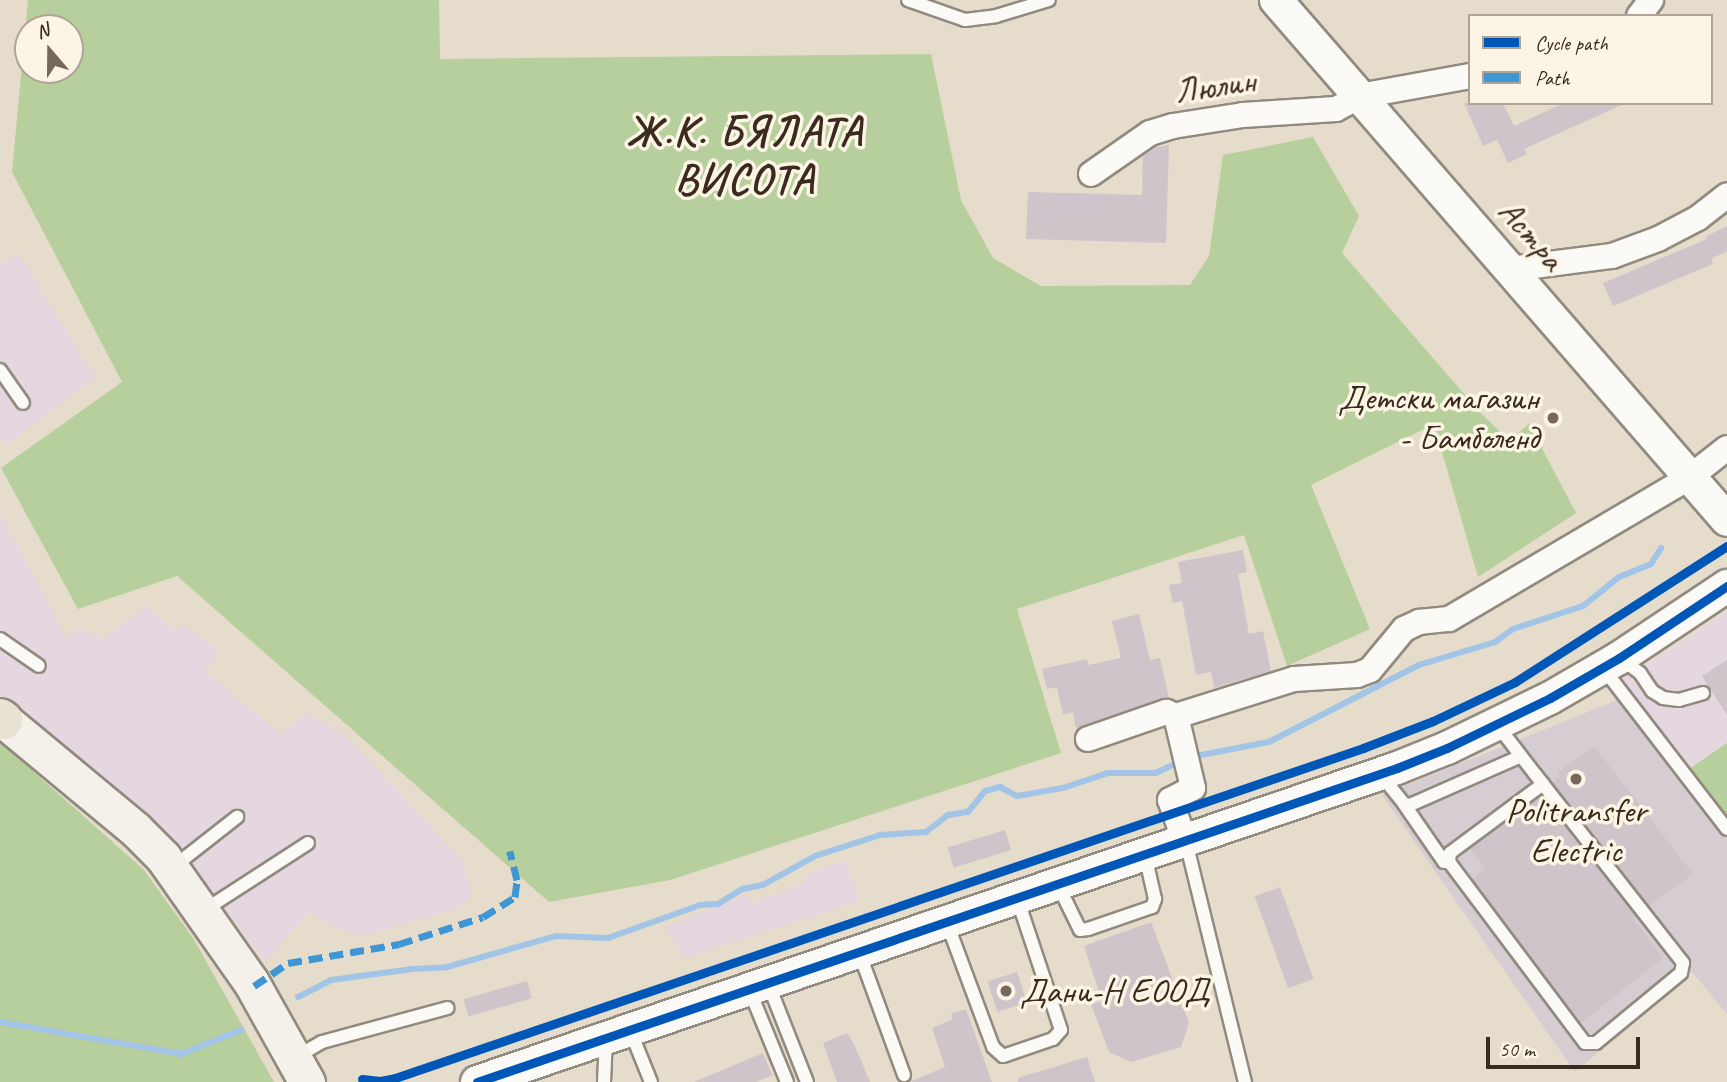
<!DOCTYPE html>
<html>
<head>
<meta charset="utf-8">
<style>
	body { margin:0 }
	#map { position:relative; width:1727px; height:1082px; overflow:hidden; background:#e6dccb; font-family:Caveat,sans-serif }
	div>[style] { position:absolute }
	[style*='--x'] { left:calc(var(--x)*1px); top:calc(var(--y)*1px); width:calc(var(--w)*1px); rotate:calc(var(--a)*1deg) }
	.built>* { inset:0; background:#e5d7df }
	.industrial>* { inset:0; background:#d5cdd2 }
	.green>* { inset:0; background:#b7cf9c }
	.stream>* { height:6px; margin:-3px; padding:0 3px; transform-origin:3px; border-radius:3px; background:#a1c4e7 }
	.building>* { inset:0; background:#cfc4ca; transform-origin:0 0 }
	.path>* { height:3.5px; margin-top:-1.75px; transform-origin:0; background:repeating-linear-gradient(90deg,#bebbb7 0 2px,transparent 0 7px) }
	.roads { filter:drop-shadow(2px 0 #918a7f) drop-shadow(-2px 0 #918a7f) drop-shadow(0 2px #918a7f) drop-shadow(0 -2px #918a7f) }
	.service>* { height:12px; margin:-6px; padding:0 6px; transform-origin:6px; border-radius:6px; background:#fbfaf7 }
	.minor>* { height:24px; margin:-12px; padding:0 12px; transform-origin:12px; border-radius:12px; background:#fbfaf7 }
	.tertiary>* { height:32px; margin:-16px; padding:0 16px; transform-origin:16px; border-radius:16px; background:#fbfaf7 }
	.secondary>* { height:35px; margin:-17.5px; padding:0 17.5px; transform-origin:17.5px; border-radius:17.5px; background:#f4f0ea }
	.primary>* { height:38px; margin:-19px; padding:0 19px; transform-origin:19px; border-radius:19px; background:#eae1d5 }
	.quiet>* { height:7px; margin-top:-3.5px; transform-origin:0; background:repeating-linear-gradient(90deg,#3e96d5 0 14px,transparent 0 21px) }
	.cycleway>* { height:9px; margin:-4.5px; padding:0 4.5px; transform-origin:4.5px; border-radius:4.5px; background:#0057b8 }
	.dots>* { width:19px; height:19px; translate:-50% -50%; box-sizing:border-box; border:4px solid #fcf5e5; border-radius:50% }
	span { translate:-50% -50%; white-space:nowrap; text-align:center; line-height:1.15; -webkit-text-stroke:7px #fcf5e5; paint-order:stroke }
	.street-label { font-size:35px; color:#3b2a1e }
	.poi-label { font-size:35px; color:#3b2a1e }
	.right { translate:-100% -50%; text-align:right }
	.left { translate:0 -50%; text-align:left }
	.district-label { font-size:42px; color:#3b2a1e; font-weight:700; letter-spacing:2px }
	.legend { position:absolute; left:1468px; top:14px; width:245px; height:91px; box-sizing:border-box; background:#fcf5e5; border:2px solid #afa495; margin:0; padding:9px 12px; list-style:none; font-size:21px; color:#3b2a1e }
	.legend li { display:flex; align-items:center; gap:14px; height:35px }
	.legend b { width:35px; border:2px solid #afa495 }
	.north { position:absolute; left:14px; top:14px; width:70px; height:70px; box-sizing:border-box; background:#fcf5e5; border:2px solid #afa495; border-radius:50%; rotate:340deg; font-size:19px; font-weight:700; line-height:28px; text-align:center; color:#3b2a1e }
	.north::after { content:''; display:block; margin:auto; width:24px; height:32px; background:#77685b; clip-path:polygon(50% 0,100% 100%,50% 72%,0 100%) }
	.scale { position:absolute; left:1486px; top:1037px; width:154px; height:32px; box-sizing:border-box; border:4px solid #3b2a1e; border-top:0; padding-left:9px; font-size:21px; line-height:24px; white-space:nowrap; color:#3b2a1e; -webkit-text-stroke:5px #fcf5e5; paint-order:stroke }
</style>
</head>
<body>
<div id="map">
	<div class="built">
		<i style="clip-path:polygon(18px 253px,95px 377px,6px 445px,0 438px,0 264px)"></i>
		<i style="clip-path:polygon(0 513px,67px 639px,77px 628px,104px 639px,146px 605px,175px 632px,183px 624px,220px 651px,204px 671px,282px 735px,307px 712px,348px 738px,461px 859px,472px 895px,460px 908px,362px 936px,338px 929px,308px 913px,265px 961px,175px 844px,0 697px)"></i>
		<i style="clip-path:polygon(1727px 612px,1727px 743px,1689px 769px,1622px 680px)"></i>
		<i style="clip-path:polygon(845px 860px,860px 901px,684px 958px,665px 927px,748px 894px,754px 907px,753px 903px,805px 883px,803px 876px)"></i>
	</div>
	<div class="industrial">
		<i style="clip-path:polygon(1620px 699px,1727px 830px,1727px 1014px,1692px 972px,1575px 1072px,1382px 795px)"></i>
	</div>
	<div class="green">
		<i style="clip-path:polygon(evenodd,28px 0,439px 0,440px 59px,931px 54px,961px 200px,993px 258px,1041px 286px,1190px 285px,1209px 256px,1223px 155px,1313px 137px,1359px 216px,1342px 253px,1478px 410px,1509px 441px,1529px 424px,1576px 513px,1478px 577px,1434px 424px,1311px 485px,1370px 629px,1287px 666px,1244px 535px,1017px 609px,1061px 753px,670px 880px,549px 902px,177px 576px,78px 609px,1px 468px,122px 382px,12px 172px,28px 0,70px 28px,70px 70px,28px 70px,28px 28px,70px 28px)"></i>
		<i style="clip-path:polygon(0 742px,143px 869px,193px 938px,274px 1082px,0 1082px)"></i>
		<i style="clip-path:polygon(1727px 743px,1727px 819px,1689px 769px)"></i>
	</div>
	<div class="stream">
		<i style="--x:1191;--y:757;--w:79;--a:-10.9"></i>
		<i style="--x:1269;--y:742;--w:169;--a:-27.2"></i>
		<i style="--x:1419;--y:665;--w:79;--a:-16.8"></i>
		<i style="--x:1495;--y:642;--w:22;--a:-36"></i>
		<i style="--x:1513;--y:629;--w:74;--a:-18.2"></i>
		<i style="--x:1583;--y:606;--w:46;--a:-38.9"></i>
		<i style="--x:1619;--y:577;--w:35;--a:-22"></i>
		<i style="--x:1651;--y:564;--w:19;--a:-58"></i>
		<i style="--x:298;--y:997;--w:37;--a:-27"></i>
		<i style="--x:331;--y:980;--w:82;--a:-7.7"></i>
		<i style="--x:412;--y:969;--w:35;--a:-3"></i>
		<i style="--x:447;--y:967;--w:113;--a:-15.9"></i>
		<i style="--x:556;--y:936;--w:52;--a:2.2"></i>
		<i style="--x:608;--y:938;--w:98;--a:-19.7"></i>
		<i style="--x:700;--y:905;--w:18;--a:-3"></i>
		<i style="--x:718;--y:904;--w:28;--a:-32"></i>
		<i style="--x:742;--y:889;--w:21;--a:-11"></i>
		<i style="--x:763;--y:885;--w:60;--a:-29.1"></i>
		<i style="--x:815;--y:856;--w:68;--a:-17.9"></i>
		<i style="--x:880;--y:835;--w:46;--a:-3.7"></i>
		<i style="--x:926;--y:832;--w:28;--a:-38"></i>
		<i style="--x:948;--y:815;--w:20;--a:-9"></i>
		<i style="--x:968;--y:812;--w:27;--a:-51"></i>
		<i style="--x:985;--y:791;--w:16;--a:-15"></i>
		<i style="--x:1000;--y:787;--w:19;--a:28"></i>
		<i style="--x:1017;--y:796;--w:47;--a:-9.9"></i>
		<i style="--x:1063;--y:788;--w:47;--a:-18.4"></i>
		<i style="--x:1108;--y:773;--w:48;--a:0"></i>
		<i style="--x:1156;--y:773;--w:28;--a:-26"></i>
		<i style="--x:0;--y:1022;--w:184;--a:10"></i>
		<i style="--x:181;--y:1054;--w:65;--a:-21.8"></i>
	</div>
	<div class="building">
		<i style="clip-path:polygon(1464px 103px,1503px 103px,1514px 126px,1564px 103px,1626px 103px,1524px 149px,1527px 154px,1508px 163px,1497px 140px,1483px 146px)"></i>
		<i style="clip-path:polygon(1169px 145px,1166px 243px,1026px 239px,1028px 192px,1142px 195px,1143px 156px,1157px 147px)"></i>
		<i style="clip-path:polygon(1727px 226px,1727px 251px,1711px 259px,1713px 264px,1613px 306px,1603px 283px,1707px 239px,1705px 237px)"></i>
		<i style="clip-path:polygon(1243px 550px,1247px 572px,1238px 574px,1249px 634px,1263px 631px,1271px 671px,1214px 688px,1211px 672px,1196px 675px,1182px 601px,1173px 603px,1169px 585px,1182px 583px,1178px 562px)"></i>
		<i style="clip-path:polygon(1139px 614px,1150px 660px,1160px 658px,1169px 698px,1076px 728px,1073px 712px,1063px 715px,1057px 687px,1047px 689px,1042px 669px,1087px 659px,1088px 665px,1121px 658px,1112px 621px)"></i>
		<i style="clip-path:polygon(1727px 660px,1727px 715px,1702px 676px)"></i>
		<i style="clip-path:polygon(1594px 746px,1693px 874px,1649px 906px,1552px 782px,1560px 776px,1557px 773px)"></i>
		<i style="clip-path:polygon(1541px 796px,1635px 916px,1633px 918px,1663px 958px,1581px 1023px,1473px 879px,1485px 868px,1470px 849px)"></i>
		<i style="left:1005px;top:830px;width:21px;height:60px;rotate:73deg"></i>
		<i style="left:1280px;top:887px;width:98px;height:27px;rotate:70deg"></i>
		<i style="clip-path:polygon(1151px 922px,1189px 1023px,1181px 1047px,1131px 1062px,1109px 1052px,1091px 1004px,1102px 1001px,1084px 946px)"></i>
		<i style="left:1017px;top:972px;width:32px;height:31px;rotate:72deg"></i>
		<i style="left:527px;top:981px;width:18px;height:66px;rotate:74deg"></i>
		<i style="clip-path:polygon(966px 1009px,992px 1082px,909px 1082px,945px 1067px,932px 1028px,953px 1019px,951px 1014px)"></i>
		<i style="clip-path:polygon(847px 1033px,854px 1044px,870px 1082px,837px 1082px,823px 1043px)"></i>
		<i style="clip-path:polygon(763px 1053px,772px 1075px,756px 1082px,694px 1082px)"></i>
		<i style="clip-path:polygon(1087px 1057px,1095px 1082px,1018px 1082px,1018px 1078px)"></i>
	</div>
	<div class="path">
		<i style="--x:361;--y:1082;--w:3;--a:-72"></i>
	</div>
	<div class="roads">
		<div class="service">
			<i style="--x:908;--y:0;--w:60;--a:19.3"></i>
			<i style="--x:965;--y:20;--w:31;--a:-7"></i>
			<i style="--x:996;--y:16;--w:55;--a:-16.8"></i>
			<i style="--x:0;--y:370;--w:40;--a:55.1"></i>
			<i style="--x:0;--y:639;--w:47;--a:34.7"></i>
			<i style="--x:1620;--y:658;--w:25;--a:37"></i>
			<i style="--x:1640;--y:673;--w:22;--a:56"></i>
			<i style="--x:1652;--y:691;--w:13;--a:32"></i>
			<i style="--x:1663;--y:698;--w:16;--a:7"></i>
			<i style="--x:1679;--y:700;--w:25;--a:-16"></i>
			<i style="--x:1603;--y:668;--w:203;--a:52.4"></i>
			<i style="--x:1498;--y:726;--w:61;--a:52.4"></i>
			<i style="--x:1535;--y:774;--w:240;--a:51.9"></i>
			<i style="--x:1683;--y:963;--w:10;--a:101"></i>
			<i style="--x:1681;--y:973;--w:110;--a:140.5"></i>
			<i style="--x:1596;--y:1043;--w:11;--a:180"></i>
			<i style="--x:1585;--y:1043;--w:226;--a:-126.9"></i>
			<i style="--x:1449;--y:862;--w:9;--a:-84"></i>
			<i style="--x:1450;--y:853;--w:116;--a:-36.6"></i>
			<i style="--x:1380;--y:774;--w:38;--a:51"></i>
			<i style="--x:1404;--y:804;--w:6;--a:9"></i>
			<i style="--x:1410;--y:805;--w:121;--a:-23.8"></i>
			<i style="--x:1404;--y:804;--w:70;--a:55.4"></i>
			<i style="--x:1444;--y:862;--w:5;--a:0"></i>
			<i style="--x:1186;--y:842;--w:247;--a:76.2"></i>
			<i style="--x:172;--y:868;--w:83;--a:-38.1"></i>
			<i style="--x:1058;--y:885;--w:50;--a:63.9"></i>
			<i style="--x:1080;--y:930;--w:8;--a:-7"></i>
			<i style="--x:1088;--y:929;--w:68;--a:-19"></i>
			<i style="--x:1152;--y:907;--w:9;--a:-69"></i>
			<i style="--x:1155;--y:899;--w:45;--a:-102.8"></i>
			<i style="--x:203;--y:911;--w:125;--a:-32.9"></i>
			<i style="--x:947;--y:923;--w:132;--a:69.6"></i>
			<i style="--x:993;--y:1047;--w:13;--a:42"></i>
			<i style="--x:1003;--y:1056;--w:53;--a:-18.8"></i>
			<i style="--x:1053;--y:1039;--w:12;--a:-48"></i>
			<i style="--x:1061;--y:1030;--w:139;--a:-108.4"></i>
			<i style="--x:859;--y:952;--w:131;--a:69.9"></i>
			<i style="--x:768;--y:983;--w:106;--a:68.5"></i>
			<i style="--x:749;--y:989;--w:100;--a:67.8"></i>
			<i style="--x:630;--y:1030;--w:56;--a:68"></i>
			<i style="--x:296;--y:1057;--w:30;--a:-30"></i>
			<i style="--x:322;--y:1042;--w:130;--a:-15.2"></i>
			<i style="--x:604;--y:1082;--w:44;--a:-87.4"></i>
		</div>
		<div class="minor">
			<i style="--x:1639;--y:16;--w:20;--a:-53"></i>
			<i style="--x:1091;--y:174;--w:72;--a:-34.8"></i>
			<i style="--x:1150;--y:133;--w:24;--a:-17"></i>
			<i style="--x:1173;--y:126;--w:71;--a:-8.9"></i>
			<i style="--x:1243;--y:115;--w:93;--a:-3.7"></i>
			<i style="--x:1336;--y:109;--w:27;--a:-28"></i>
			<i style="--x:1360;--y:96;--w:112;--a:-10.3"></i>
			<i style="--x:1510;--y:269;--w:103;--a:-7.3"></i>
			<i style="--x:1612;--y:256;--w:49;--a:-20.3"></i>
			<i style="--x:1658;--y:239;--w:45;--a:-27.7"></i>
			<i style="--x:1698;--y:218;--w:37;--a:-38"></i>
			<i style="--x:1176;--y:716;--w:74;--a:76.7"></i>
			<i style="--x:1193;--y:788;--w:26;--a:152"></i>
			<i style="--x:1170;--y:800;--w:44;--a:69.9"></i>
			<i style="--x:1088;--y:739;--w:83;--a:-19.1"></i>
			<i style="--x:1166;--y:712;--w:11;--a:22"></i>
			<i style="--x:1176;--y:716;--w:124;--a:-17.4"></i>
			<i style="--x:1294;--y:679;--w:63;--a:-3.6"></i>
			<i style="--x:1357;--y:675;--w:14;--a:-21"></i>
			<i style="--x:1370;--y:670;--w:53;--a:-50.3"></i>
			<i style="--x:1404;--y:629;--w:17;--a:-25"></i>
			<i style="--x:1419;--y:622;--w:30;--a:-6"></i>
			<i style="--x:1449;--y:619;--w:280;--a:-30.5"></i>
			<i style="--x:1690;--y:477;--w:47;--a:-38.1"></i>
		</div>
		<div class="tertiary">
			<i style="--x:1276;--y:0;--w:688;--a:49.06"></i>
			<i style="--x:477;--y:1082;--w:972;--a:-18.84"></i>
			<i style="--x:1397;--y:768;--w:54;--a:-21.8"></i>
			<i style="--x:1447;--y:748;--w:114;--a:-25.9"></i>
			<i style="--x:1550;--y:698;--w:80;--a:-30.1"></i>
			<i style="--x:1619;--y:658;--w:130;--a:-33.7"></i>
		</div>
		<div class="secondary">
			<i style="--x:0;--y:717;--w:177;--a:39.7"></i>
			<i style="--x:136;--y:830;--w:38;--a:45"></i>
			<i style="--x:163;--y:857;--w:153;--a:54.9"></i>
			<i style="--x:251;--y:982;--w:115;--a:60.8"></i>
		</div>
		<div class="primary">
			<i style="--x:0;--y:718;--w:4;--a:34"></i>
		</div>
	</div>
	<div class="quiet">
		<i style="--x:254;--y:986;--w:41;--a:-34.1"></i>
		<i style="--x:288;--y:963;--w:113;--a:-9.7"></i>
		<i style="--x:399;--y:944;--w:88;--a:-17.8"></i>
		<i style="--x:483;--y:917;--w:38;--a:-32"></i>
		<i style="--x:515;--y:897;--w:17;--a:-83"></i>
		<i style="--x:517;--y:880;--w:30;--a:-104"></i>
	</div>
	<div class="cycleway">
		<i style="--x:362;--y:1079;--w:18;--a:6"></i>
		<i style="--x:380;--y:1081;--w:15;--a:-11"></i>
		<i style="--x:395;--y:1078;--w:1023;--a:-18.82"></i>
		<i style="--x:1363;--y:748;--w:75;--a:-21.1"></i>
		<i style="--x:1433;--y:721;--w:91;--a:-25.4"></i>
		<i style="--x:1515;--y:682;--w:252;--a:-32.7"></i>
		<i style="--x:477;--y:1082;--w:972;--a:-18.84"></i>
		<i style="--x:1397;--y:768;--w:54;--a:-21.8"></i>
		<i style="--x:1447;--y:748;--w:114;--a:-25.9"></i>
		<i style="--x:1550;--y:698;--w:80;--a:-30.1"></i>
		<i style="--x:1619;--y:658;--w:130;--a:-33.7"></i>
	</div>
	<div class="dots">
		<i style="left:1553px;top:418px;background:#77685b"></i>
		<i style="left:1576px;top:779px;background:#77685b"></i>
		<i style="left:1006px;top:991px;background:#77685b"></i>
	</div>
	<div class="street-label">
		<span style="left:1215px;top:86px;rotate:-8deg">Люлин</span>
		<span style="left:1531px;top:235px;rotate:49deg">Астра</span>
	</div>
	<div class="poi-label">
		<span class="right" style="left:1539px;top:418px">Детски магазин<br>- Бамболенд</span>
		<span style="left:1576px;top:831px">Politransfer<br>Electric</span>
		<span class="left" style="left:1020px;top:991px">Дани-Н ЕООД</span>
	</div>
	<div class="district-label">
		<span style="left:745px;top:156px">Ж.К. БЯЛАТА<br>ВИСОТА</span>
	</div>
	<ul class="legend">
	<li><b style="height:9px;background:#0057b8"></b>Cycle path</li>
	<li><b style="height:9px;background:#3e96d5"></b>Path</li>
	</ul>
	<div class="north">N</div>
	<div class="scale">50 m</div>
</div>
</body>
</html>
